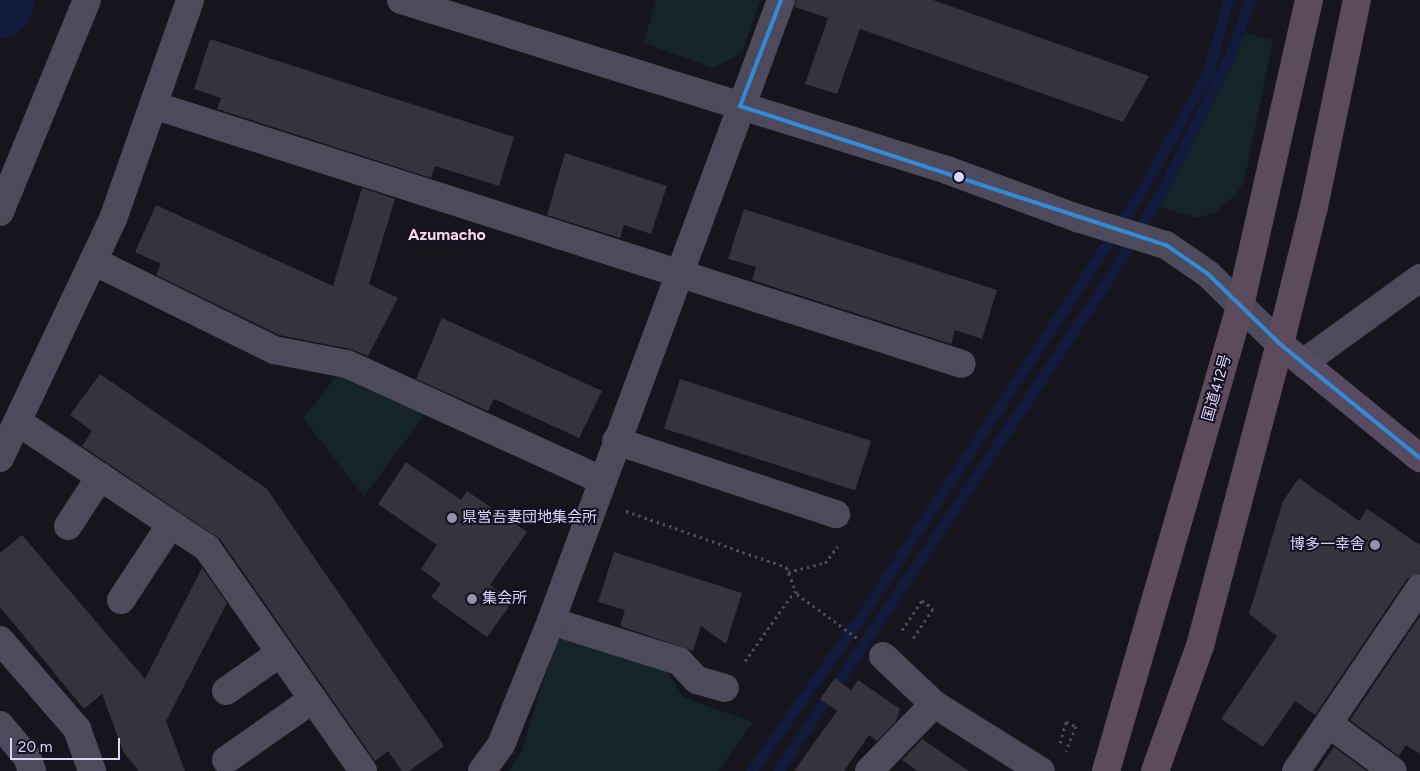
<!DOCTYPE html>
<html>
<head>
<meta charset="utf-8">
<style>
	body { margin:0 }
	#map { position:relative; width:1420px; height:771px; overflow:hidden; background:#16141c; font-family:Figtree,"Noto Sans JP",sans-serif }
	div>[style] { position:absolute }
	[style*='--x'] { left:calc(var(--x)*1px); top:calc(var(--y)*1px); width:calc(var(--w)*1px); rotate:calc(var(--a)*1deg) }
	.green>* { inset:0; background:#142428 }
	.stream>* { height:11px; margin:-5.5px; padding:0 5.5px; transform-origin:5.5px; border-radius:5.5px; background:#121b3b }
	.river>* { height:66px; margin:-33px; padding:0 33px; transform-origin:33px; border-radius:33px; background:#121b3b }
	.building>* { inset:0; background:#36323e; transform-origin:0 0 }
	.path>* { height:3px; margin-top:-1.5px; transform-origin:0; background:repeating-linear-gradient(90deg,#49505c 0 2.5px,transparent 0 6.5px) }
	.minor>* { height:28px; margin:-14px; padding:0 14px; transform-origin:14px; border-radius:14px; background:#4d4a5c }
	.major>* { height:28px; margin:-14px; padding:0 14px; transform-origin:14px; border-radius:14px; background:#564b61 }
	.highway>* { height:28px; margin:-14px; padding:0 14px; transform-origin:14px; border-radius:14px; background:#5c4b5c }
	.bus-1>* { height:4px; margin:-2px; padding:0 2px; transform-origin:2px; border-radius:2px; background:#338bd7 }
	.dots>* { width:14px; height:14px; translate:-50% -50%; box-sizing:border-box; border:2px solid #151020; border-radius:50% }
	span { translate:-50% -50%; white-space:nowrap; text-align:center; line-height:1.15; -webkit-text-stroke:4px #151020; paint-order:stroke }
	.street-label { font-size:15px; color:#ded5fa }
	.poi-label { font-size:15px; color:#ded5fa }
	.left { translate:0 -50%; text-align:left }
	.right { translate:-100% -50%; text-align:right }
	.neighbourhood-label { font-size:16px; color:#fad7e8; font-weight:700 }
	.scale { position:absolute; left:10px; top:738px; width:110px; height:22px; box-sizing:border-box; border:2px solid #ded5fa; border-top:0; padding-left:6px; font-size:15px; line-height:18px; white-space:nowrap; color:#ded5fa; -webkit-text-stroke:4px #151020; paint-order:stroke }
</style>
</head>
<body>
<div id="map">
	<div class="green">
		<i style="clip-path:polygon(656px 0,760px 0,742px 53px,713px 68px,643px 43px)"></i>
		<i style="clip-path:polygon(1242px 32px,1273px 40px,1244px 182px,1237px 193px,1215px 213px,1198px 218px,1159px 207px,1218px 93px)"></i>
		<i style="clip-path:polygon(340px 372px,427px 411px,364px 497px,303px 418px)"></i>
		<i style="clip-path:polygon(583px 636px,662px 664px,683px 697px,753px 722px,718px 771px,509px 771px,520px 754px,557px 640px)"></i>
	</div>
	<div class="stream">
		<i style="--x:751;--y:771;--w:184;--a:-54.5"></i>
		<i style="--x:858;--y:621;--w:508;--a:-56.56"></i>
		<i style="--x:1138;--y:197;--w:142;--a:-60.6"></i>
		<i style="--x:1208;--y:73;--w:76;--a:-74.7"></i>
		<i style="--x:778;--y:771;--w:594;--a:-56.12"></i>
		<i style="--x:1109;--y:278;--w:90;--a:-58.6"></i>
		<i style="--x:1156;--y:201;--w:164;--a:-63.1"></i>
		<i style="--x:1230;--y:55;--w:59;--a:-70"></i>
	</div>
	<div class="river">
		<i style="--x:0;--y:5;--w:5;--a:-68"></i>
	</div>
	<div class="building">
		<i style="clip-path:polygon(796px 0,933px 0,1149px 76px,1123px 122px,860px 29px,837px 94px,805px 84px,828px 18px,795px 7px)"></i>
		<i style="clip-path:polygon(210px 39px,514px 137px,499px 186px,435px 166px,431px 178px,217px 109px,221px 98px,194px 89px)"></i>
		<i style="clip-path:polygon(565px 153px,667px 186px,651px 234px,624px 225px,620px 238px,547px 215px)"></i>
		<i style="clip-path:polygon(362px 188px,395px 199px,369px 284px,398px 298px,368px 356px,350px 349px,279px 335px,156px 275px,161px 264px,135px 252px,156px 205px,333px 286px)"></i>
		<i style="clip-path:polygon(744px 209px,997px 290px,982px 339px,955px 330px,951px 344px,752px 280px,756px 267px,728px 259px)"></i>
		<i style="clip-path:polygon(442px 318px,602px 391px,579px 438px,494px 399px,488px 411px,416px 379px)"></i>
		<i style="clip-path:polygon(100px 374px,267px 489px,444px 746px,409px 771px,402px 771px,388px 751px,375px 761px,220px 539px,82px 446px,92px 431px,70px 415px)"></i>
		<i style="left:680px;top:379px;width:201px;height:52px;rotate:18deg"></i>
		<i style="clip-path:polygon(406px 462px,461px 500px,467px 491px,527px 532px,490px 585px,513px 601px,487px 637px,431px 597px,441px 584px,421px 569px,437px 545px,378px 504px)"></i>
		<i style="clip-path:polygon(1299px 478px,1359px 521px,1367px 509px,1420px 545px,1420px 573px,1407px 579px,1315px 715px,1295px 701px,1263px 747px,1221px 719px,1277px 636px,1249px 614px,1283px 501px)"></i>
		<i style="clip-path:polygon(22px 535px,145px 679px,202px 568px,227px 603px,166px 721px,185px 771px,139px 771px,124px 753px,102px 694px,84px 709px,0 607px,0 553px)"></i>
		<i style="clip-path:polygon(614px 552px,742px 593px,726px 644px,701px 626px,693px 651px,620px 626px,625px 610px,598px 602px)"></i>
		<i style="clip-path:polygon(1420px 616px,1420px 754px,1406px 745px,1399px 756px,1350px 720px)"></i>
		<i style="clip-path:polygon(835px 678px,851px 690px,858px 680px,900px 709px,896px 721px,877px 741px,869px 735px,844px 771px,794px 771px,837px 711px,820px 699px)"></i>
		<i style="clip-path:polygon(922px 739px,969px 771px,917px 771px,902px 760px)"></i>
		<i style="clip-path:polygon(1334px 747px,1367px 771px,1317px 771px)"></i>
	</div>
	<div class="path">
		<i style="--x:626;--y:511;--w:170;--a:19.3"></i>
		<i style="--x:786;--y:567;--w:29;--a:68"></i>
		<i style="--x:797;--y:594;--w:74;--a:36.3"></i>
		<i style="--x:788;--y:572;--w:38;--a:-14"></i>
		<i style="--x:825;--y:563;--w:21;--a:-53"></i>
		<i style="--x:902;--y:630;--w:36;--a:-56"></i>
		<i style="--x:922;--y:600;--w:14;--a:39"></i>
		<i style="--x:933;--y:609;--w:37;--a:124"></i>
		<i style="--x:745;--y:661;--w:86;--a:-54.5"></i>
		<i style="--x:1060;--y:743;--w:22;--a:-74"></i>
		<i style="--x:1066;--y:722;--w:11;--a:22"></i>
		<i style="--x:1076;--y:726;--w:27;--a:112"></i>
	</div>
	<div class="minor">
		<i style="--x:401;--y:0;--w:572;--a:17.29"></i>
		<i style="--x:947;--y:170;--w:139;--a:20.3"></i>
		<i style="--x:1077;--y:218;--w:93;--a:16.9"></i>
		<i style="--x:1166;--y:245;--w:51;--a:34.6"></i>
		<i style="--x:1208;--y:274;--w:100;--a:44.2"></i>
		<i style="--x:153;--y:105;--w:849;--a:17.75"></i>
		<i style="--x:0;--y:212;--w:229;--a:-67.7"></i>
		<i style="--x:93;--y:261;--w:202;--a:26.2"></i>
		<i style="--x:274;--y:350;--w:74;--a:10.9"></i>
		<i style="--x:347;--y:364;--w:279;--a:24.5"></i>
		<i style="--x:1303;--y:363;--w:145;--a:-36"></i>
		<i style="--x:18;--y:422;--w:227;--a:33.7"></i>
		<i style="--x:207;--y:548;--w:272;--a:55"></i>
		<i style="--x:616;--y:441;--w:232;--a:18.4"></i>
		<i style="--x:0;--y:458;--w:264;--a:-64.7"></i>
		<i style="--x:113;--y:219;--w:232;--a:-70.6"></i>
		<i style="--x:68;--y:526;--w:59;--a:-56.9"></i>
		<i style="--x:121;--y:600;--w:91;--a:-56.7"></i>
		<i style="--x:551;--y:621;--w:134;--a:17.4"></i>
		<i style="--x:679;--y:661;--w:26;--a:47"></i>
		<i style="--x:697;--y:680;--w:29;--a:16"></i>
		<i style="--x:0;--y:640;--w:118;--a:49.1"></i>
		<i style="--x:77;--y:729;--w:45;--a:70.3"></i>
		<i style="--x:883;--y:656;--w:70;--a:43.3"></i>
		<i style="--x:934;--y:704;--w:126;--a:32.1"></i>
		<i style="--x:226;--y:691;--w:66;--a:-35.1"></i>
		<i style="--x:1329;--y:724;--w:79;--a:36.3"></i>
		<i style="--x:0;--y:725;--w:42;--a:49.8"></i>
		<i style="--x:27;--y:757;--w:15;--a:70"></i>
		<i style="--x:226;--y:760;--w:106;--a:-35"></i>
		<i style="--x:482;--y:771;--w:32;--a:-54"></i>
		<i style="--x:501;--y:745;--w:134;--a:-68"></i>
		<i style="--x:551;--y:621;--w:662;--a:-69.68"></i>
		<i style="--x:869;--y:771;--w:93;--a:-45.9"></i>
		<i style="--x:1296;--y:771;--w:221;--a:-55.9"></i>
	</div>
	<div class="major">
		<i style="--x:1280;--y:344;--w:181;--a:39.2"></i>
	</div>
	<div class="highway">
		<i style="--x:1106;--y:771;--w:484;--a:-73.9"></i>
		<i style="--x:1240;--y:306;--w:314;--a:-77.3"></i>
		<i style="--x:1155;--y:771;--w:133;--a:-70.2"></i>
		<i style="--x:1200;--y:646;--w:312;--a:-75.2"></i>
		<i style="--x:1280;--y:344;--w:141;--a:-76.1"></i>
		<i style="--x:1314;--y:207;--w:211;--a:-78.3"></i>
	</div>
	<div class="bus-1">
		<i style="--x:781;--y:0;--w:114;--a:111.1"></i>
		<i style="--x:740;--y:106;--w:448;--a:18.1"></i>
		<i style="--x:1166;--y:245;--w:51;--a:34.6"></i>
		<i style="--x:1208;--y:274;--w:100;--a:44.2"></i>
		<i style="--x:1280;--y:344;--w:181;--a:39.2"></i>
	</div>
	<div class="dots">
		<i style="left:959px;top:177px;background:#ded5fa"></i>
		<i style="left:452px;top:518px;background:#9891ac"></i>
		<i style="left:1375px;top:545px;background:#9891ac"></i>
		<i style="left:472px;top:599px;background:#9891ac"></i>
	</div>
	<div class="street-label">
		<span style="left:1217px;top:388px;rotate:-74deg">国道412号</span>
	</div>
	<div class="poi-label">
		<span class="left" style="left:462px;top:518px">県営吾妻団地集会所</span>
		<span class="right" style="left:1365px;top:545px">博多一幸舎</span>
		<span class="left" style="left:482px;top:599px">集会所</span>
	</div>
	<div class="neighbourhood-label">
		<span style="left:447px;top:235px">Azumacho</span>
	</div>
	<div class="scale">20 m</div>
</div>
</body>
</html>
